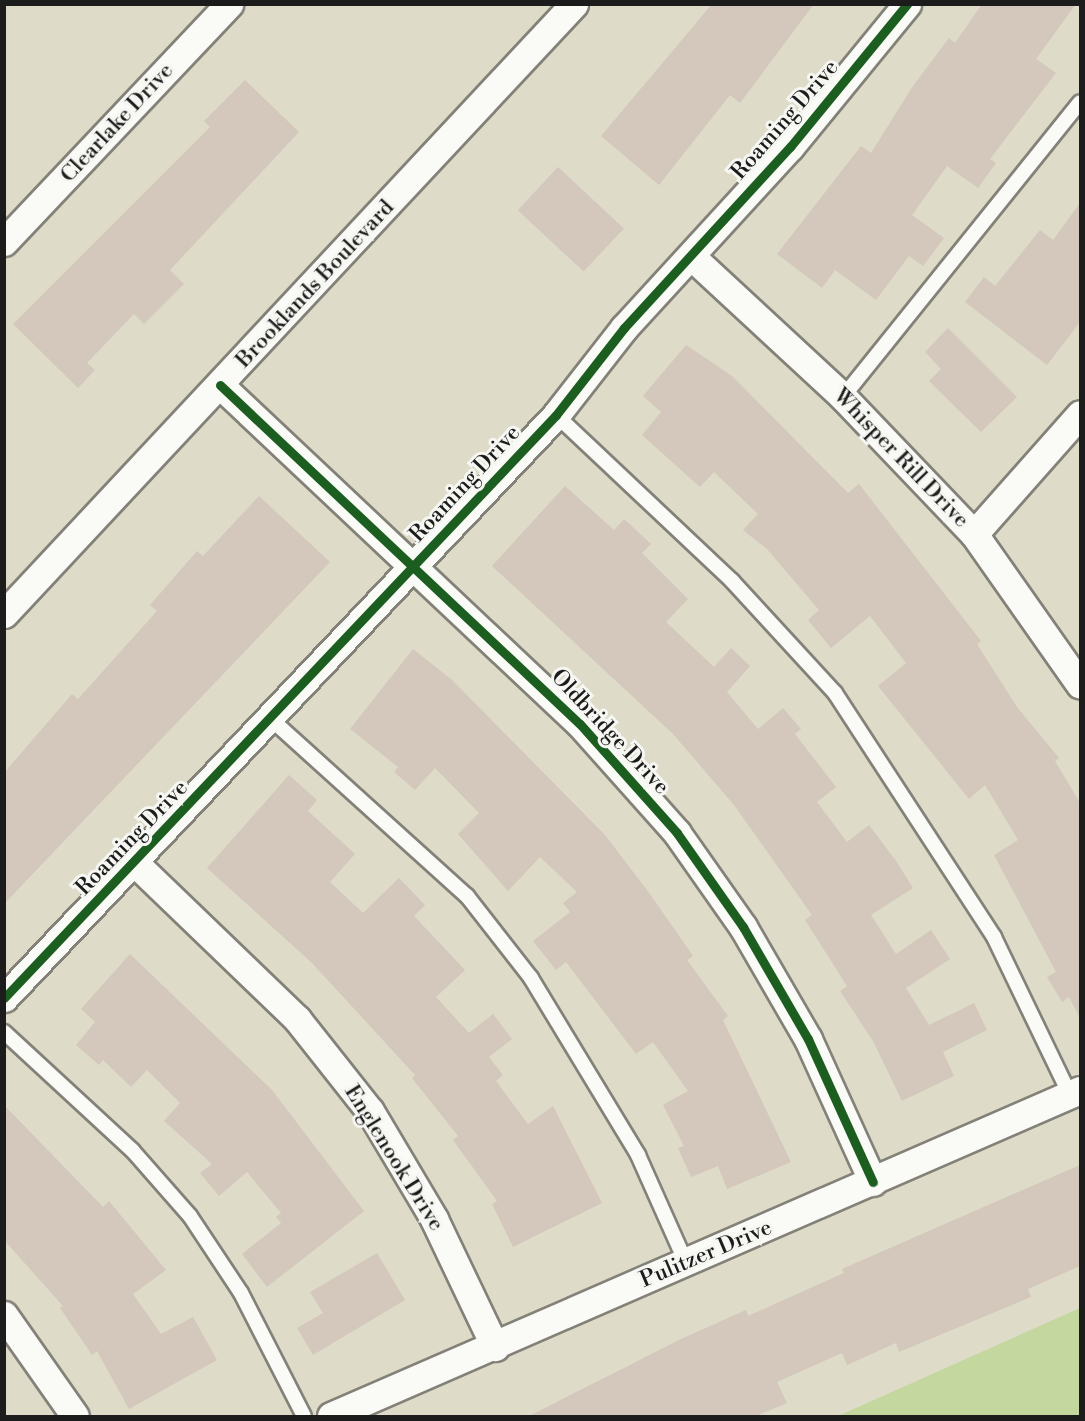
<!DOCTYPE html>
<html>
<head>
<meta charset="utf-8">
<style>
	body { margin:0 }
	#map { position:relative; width:1085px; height:1421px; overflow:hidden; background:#dedbc8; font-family:"Libre Bodoni",serif }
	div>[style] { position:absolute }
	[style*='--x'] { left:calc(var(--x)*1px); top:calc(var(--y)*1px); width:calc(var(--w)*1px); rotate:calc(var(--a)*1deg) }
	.green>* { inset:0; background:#c3d79f }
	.building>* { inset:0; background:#d4c7bc; transform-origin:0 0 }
	.roads { filter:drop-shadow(2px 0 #838178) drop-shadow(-2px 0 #838178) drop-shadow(0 2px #838178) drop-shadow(0 -2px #838178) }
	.service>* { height:14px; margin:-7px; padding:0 7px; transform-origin:7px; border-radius:7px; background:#fafaf7 }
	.minor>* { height:27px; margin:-13.5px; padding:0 13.5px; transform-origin:13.5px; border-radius:13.5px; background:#fafaf7 }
	.cycleway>* { height:9px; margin:-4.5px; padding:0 4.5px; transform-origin:4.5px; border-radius:4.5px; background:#1b5e20 }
	span { translate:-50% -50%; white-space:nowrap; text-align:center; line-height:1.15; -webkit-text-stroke:6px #f6f6f2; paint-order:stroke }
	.street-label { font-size:22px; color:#1c1c1c }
	.frame { position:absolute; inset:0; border:6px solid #1c1c1c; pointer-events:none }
</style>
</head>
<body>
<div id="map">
	<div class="green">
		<i style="clip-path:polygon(1080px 1308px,1080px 1416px,838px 1416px)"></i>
	</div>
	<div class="building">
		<i style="clip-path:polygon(712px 4px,814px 4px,740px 103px,730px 95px,659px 185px,601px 136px)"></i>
		<i style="clip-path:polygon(982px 4px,1076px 4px,1036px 59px,1056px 73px,990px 159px,996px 163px,978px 188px,947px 166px,912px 215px,944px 238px,923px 266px,909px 256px,876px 300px,835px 270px,822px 288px,777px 254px,861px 146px,871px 153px,913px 86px,949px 38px,955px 43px)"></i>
		<i style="clip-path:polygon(245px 80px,299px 132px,170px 270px,184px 284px,144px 324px,134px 314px,87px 363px,95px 370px,78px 388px,13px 324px,210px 127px,204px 121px)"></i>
		<i style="left:558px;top:167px;width:90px;height:59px;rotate:43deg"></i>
		<i style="clip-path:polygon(1080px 203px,1080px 322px,1047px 365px,965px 302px,984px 277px,995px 286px,1040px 230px,1053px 240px)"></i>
		<i style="clip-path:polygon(948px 328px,1017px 397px,981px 432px,929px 381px,941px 369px,925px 352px)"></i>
		<i style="clip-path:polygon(686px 345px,732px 376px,848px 493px,859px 484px,981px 641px,977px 644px,1017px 707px,1059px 758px,1055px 761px,1080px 803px,1080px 1018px,1069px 997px,1062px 1002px,1047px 977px,1056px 972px,994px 855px,1018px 840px,985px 785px,969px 799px,878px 686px,906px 663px,870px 616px,831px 648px,808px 620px,819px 610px,767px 549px,743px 530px,758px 514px,714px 472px,700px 487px,642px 435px,661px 412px,643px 396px)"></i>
		<i style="clip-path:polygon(565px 486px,614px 530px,624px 519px,651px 544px,642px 553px,688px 599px,666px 622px,714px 667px,731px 648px,750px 666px,727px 692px,758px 729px,783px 708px,801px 729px,795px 734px,836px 787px,817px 802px,847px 842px,869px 825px,896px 861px,913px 888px,871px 915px,896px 954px,931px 930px,950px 959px,906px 988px,929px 1025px,974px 1003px,987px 1030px,943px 1052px,954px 1076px,902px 1101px,873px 1041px,840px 991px,847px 986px,805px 920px,812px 915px,734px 805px,673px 734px,492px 566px)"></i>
		<i style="clip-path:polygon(259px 496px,330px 562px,4px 904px,4px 773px,72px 694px,78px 699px,157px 611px,150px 605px,197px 551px,203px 556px)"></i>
		<i style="clip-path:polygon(413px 649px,452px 680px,605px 835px,650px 894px,693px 956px,687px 960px,728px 1016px,723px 1020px,791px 1162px,727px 1189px,718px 1166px,691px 1177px,678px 1148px,684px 1146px,663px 1105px,688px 1091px,653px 1042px,636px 1054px,566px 962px,556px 970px,533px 941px,570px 912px,563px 903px,577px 892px,540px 857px,508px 891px,458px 834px,479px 813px,435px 768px,415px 790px,394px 772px,398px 767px,350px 729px)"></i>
		<i style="clip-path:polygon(289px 775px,317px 800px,308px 811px,355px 854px,330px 882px,363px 913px,399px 878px,425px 905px,414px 916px,465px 970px,436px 997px,469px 1033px,493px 1014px,512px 1039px,489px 1057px,503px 1075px,496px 1081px,528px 1124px,553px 1106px,602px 1203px,513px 1247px,492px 1204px,497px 1201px,453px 1140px,458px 1136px,412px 1078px,415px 1075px,312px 963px,207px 868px)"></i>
		<i style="clip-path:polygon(130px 954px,272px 1090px,364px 1211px,267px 1287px,242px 1254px,281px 1223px,276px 1217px,281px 1213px,247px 1172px,219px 1196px,200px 1173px,212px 1164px,164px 1121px,180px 1103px,147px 1070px,131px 1087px,103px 1060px,99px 1065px,76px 1045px,95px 1022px,81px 1009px)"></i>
		<i style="clip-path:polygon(4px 1105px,103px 1207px,109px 1201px,166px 1270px,133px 1294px,161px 1334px,193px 1317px,217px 1360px,129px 1409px,97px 1351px,92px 1355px,60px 1308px,63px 1306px,4px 1240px)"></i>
		<i style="clip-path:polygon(1080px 1165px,1080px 1266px,1028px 1289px,1031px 1297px,899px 1352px,896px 1343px,847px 1365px,842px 1353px,777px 1382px,787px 1403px,756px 1416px,529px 1416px,683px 1338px,746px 1310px,748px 1316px,844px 1273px,842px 1269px)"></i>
		<i style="clip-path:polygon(377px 1253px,405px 1300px,313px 1355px,297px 1328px,323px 1313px,310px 1292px)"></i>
	</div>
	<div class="roads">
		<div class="service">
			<i style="--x:843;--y:397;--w:378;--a:-51.2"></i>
			<i style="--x:556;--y:415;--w:242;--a:43.3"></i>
			<i style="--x:732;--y:581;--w:152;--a:47.4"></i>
			<i style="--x:835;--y:693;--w:291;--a:56.9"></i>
			<i style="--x:994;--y:937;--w:175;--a:64.3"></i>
			<i style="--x:272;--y:720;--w:263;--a:42.1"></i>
			<i style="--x:467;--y:896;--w:104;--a:52"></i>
			<i style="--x:531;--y:978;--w:207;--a:58.8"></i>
			<i style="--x:638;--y:1155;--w:118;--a:66"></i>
			<i style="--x:4;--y:1032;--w:174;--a:42.7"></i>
			<i style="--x:132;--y:1150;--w:88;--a:48.7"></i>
			<i style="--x:190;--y:1216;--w:92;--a:56.5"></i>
			<i style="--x:241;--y:1293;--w:138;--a:62.9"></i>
		</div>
		<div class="minor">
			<i style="--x:4;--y:242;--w:328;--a:-46.6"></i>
			<i style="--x:691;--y:256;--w:207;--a:42.8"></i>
			<i style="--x:843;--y:397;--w:190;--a:46.3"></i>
			<i style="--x:974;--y:534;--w:184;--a:54.9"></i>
			<i style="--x:220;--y:385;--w:494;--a:43.3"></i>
			<i style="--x:580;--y:724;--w:146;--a:48.3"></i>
			<i style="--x:677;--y:833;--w:115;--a:54.9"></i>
			<i style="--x:743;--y:927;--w:129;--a:59.9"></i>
			<i style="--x:808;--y:1039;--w:157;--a:65.6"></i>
			<i style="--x:974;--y:534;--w:160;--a:-48.5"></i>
			<i style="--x:4;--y:614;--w:835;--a:-46.94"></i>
			<i style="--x:135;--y:863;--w:225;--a:43.9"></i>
			<i style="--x:297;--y:1019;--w:117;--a:51.6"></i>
			<i style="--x:370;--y:1111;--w:126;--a:59.3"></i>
			<i style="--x:434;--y:1219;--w:142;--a:64.5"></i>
			<i style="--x:4;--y:998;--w:803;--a:-46.56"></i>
			<i style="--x:556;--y:415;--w:110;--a:-52"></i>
			<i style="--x:624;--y:328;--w:246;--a:-47.5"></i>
			<i style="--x:790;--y:147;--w:185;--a:-50.7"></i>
			<i style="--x:4;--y:1315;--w:123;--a:54.9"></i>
			<i style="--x:331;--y:1416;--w:817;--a:-23.52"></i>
		</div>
	</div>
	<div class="cycleway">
		<i style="--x:220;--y:385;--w:494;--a:43.3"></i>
		<i style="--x:580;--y:724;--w:146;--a:48.3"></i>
		<i style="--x:677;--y:833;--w:115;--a:54.9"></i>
		<i style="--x:743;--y:927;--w:129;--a:59.9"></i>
		<i style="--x:808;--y:1039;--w:157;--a:65.6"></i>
		<i style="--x:4;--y:998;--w:803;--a:-46.56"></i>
		<i style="--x:556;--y:415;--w:110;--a:-52"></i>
		<i style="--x:624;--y:328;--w:246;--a:-47.5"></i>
		<i style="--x:790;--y:147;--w:185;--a:-50.7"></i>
	</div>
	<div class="street-label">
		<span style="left:785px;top:120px;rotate:-49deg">Roaming Drive</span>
		<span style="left:117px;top:123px;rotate:-47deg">Clearlake Drive</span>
		<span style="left:315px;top:284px;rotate:-47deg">Brooklands Boulevard</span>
		<span style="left:901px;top:458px;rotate:46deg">Whisper Rill Drive</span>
		<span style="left:465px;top:484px;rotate:-47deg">Roaming Drive</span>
		<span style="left:610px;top:732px;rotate:47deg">Oldbridge Drive</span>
		<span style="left:132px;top:838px;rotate:-46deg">Roaming Drive</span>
		<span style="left:394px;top:1158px;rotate:58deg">Englenook Drive</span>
		<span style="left:706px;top:1254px;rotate:-23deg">Pulitzer Drive</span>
	</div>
	<div class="frame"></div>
</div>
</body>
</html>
